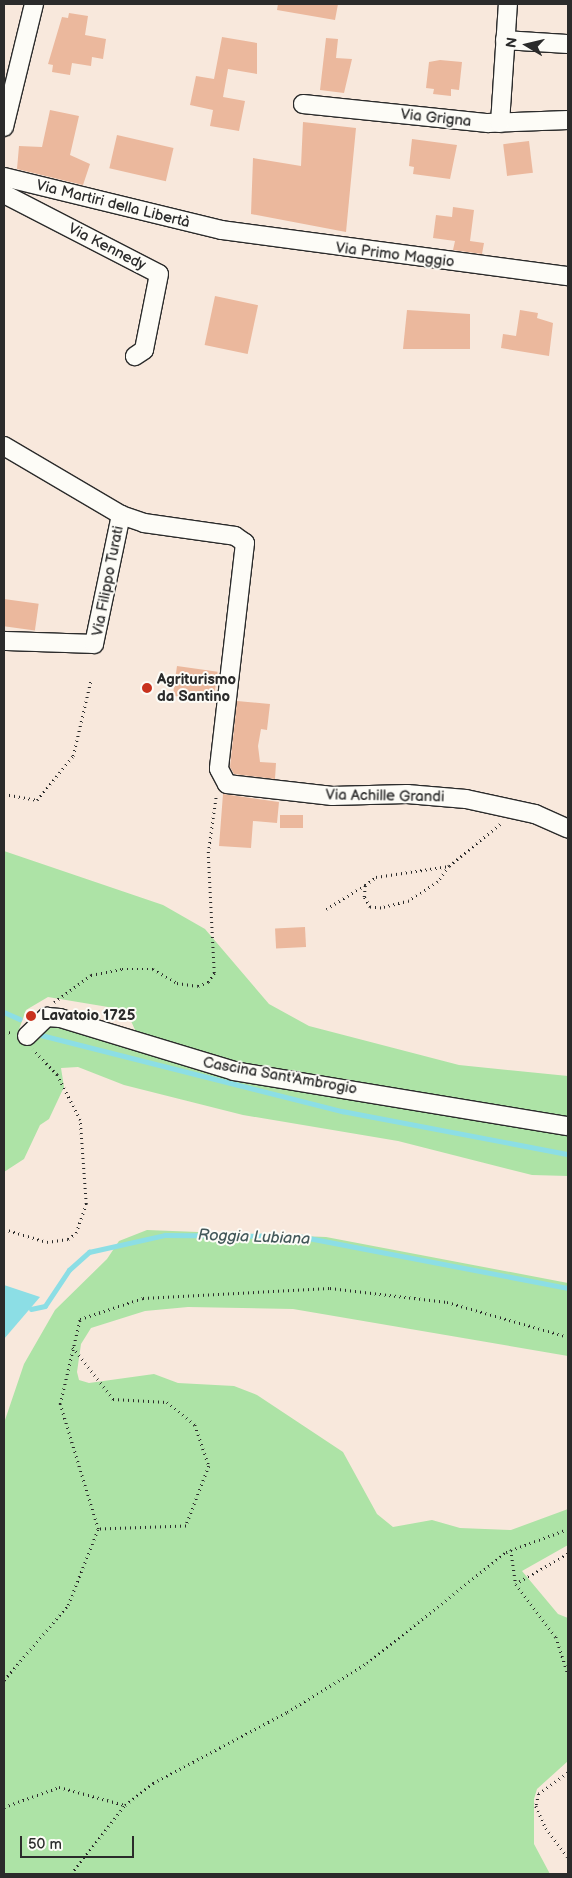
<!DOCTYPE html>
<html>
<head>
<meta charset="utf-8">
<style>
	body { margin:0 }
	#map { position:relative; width:572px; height:1878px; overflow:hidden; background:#f8e8dc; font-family:"Balsamiq Sans",sans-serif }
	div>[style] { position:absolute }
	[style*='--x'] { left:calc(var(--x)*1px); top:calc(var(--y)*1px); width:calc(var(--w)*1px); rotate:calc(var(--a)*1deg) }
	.green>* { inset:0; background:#ade3a6 }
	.water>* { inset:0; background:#8cdee5 }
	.stream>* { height:4.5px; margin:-2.25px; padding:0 2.25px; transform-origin:2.25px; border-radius:2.25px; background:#8cdee5 }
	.building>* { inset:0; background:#ebb89d; transform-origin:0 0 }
	.path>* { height:2.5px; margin-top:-1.25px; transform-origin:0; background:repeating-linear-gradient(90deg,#2b2b2b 0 1px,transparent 0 5px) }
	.roads { filter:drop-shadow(1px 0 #2b2b2b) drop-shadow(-1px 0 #2b2b2b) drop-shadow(0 1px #2b2b2b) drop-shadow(0 -1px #2b2b2b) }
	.minor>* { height:18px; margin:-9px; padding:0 9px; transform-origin:9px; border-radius:9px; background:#fdfcf7 }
	.dots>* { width:14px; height:14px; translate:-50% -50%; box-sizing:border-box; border:2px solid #fdfcf7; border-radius:50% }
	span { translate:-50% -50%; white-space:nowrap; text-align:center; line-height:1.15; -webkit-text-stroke:4px #fdfcf7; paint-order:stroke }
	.street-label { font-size:15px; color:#2b2b2b }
	.poi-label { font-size:15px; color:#2b2b2b; font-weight:700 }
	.left { translate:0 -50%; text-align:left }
	.water-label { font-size:16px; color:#43585a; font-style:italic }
	.frame { position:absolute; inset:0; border:5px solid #2b2b2b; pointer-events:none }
	.north { position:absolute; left:502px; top:20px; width:50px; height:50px; -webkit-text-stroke:4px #fdfcf7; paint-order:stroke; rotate:279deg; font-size:14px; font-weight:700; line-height:20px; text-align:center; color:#2b2b2b }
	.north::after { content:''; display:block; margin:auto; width:18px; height:22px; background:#2b2b2b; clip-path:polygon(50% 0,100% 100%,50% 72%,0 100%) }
	.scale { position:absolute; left:20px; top:1836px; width:114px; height:22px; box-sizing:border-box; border:2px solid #2b2b2b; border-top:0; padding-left:6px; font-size:15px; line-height:18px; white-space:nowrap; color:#2b2b2b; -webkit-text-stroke:4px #fdfcf7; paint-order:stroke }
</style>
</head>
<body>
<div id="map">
	<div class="green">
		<i style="clip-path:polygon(evenodd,4px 851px,163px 905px,205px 929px,269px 1004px,309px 1026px,459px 1065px,568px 1076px,568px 1176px,532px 1175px,398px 1141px,243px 1115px,124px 1085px,78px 1067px,61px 1068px,64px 1087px,49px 1119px,40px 1125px,24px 1159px,4px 1172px,4px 851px,48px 997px,114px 1008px,131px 1021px,136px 1032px,50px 1023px,27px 1044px,17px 1035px,26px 1010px,48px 997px)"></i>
		<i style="clip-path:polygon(147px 1230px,326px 1237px,568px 1283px,568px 1356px,293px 1309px,188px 1307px,145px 1311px,91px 1328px,81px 1344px,77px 1372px,79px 1380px,89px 1383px,154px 1374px,178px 1383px,234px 1386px,257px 1395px,343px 1452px,377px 1514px,393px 1527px,432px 1520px,460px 1528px,511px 1530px,568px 1509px,568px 1545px,522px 1571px,558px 1614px,568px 1618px,568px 1761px,537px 1789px,534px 1799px,534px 1844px,550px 1874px,4px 1874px,4px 1423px,24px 1364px,55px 1310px,107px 1259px,119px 1241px)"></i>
	</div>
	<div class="water">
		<i style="clip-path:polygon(4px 1285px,40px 1297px,4px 1339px)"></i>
	</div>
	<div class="stream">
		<i style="--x:4;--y:1012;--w:17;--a:24"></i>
		<i style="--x:37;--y:1034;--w:315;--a:14.2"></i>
		<i style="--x:342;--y:1111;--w:230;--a:10.8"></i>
		<i style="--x:31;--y:1309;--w:14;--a:-12"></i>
		<i style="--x:45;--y:1306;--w:43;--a:-56.3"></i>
		<i style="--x:69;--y:1270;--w:27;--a:-42"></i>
		<i style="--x:89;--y:1252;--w:78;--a:-12.6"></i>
		<i style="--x:165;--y:1235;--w:133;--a:0.4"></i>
		<i style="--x:298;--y:1236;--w:275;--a:10.9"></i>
	</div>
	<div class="building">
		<i style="clip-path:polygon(278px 4px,338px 4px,335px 20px,277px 10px)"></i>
		<i style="clip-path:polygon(69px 13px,88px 16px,85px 35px,106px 39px,103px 59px,92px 57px,91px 66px,72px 63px,70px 75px,52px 72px,53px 65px,48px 64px,62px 17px,68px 18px)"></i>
		<i style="clip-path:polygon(222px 37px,257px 43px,257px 74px,228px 69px,223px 97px,245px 101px,239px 131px,210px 126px,213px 110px,190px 105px,196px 76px,214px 79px)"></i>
		<i style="clip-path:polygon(326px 38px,338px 39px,336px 58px,352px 59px,344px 93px,320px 90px)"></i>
		<i style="clip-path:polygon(440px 60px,462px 62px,459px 90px,451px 89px,451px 96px,433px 94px,434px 89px,426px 88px,429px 62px)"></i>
		<i style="clip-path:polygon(50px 110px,79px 116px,70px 155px,90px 164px,83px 185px,17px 169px,19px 146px,42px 147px)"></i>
		<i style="clip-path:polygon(303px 122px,356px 128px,346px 232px,251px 214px,253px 158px,301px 166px)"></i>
		<i style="left:117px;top:135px;width:58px;height:34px;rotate:13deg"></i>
		<i style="clip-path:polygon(412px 139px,457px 145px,450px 179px,413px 174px,414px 167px,409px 166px)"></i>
		<i style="left:529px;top:141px;width:32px;height:26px;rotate:83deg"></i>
		<i style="clip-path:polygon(453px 207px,474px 210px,470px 241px,484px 243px,482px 254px,453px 250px,455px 241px,433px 238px,436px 215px,452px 217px)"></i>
		<i style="left:215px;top:296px;width:44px;height:50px;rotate:12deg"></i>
		<i style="clip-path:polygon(407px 310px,470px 314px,470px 349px,403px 349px)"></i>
		<i style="clip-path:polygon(520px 310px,538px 313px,537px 318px,553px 323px,549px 356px,501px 348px,503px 334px,516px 336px)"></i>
		<i style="left:4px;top:599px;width:35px;height:27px;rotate:8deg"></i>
		<i style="left:177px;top:666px;width:41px;height:30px;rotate:8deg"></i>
		<i style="clip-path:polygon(237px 701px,270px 704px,267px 730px,261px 729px,258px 746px,260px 762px,276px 763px,275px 779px,234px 774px,230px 767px)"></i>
		<i style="clip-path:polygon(223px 794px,279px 802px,277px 823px,253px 821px,251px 848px,219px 846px)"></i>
		<i style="left:280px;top:815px;width:23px;height:13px"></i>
		<i style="left:305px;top:927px;width:20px;height:30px;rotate:87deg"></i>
	</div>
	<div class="path">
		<i style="--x:4;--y:794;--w:34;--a:10"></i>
		<i style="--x:37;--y:800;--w:57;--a:-50.7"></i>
		<i style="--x:73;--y:756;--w:79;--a:-76.8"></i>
		<i style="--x:449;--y:866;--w:19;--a:125"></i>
		<i style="--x:438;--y:882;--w:35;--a:147"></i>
		<i style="--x:409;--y:901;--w:29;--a:166"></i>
		<i style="--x:381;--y:908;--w:11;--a:-175"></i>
		<i style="--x:370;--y:907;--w:12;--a:-121"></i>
		<i style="--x:364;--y:897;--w:12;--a:-85"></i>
		<i style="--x:365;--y:885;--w:14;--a:-36"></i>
		<i style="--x:376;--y:877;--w:74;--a:-8.6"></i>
		<i style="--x:449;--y:866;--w:67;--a:-39.6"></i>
		<i style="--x:326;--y:909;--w:46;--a:-31.6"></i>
		<i style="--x:54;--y:1002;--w:46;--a:-36.1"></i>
		<i style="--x:91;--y:975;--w:32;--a:-11"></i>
		<i style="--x:122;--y:969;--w:31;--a:0"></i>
		<i style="--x:153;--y:969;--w:28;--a:30"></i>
		<i style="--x:177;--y:983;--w:21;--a:8"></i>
		<i style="--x:198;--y:986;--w:11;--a:-22"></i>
		<i style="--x:208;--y:982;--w:11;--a:-56"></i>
		<i style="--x:214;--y:973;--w:120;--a:-92.9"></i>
		<i style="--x:208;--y:853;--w:58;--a:-82"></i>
		<i style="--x:4;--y:1031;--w:8;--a:14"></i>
		<i style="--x:4;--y:1229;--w:45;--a:16.8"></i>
		<i style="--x:47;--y:1242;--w:21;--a:-8"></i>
		<i style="--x:68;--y:1239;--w:10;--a:-37"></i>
		<i style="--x:76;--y:1233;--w:31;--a:-71"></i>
		<i style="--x:86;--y:1204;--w:84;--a:-94.1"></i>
		<i style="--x:80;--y:1120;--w:51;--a:-117.1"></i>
		<i style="--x:57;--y:1075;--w:35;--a:-134"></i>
		<i style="--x:73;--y:1347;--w:66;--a:52.4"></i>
		<i style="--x:113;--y:1399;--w:54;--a:3.2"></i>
		<i style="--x:167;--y:1402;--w:36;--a:39"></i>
		<i style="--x:195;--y:1425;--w:43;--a:71.1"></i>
		<i style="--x:209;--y:1466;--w:64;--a:111"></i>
		<i style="--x:186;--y:1526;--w:87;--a:178"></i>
		<i style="--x:511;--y:1550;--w:34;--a:82"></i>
		<i style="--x:568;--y:1554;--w:60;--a:150"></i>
		<i style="--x:516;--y:1584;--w:66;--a:53"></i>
		<i style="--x:556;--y:1637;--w:39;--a:72"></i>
		<i style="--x:4;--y:1680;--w:99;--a:-49.5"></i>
		<i style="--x:68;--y:1605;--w:82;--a:-68.5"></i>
		<i style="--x:98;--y:1529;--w:131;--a:-106.9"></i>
		<i style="--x:60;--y:1404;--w:87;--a:-76.8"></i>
		<i style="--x:80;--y:1319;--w:66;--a:-18.4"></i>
		<i style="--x:143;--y:1298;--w:187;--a:-3.1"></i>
		<i style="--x:330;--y:1288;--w:118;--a:6.8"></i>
		<i style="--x:447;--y:1302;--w:126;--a:16.1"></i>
		<i style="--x:568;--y:1773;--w:36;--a:144"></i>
		<i style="--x:539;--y:1794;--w:12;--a:104"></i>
		<i style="--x:536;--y:1806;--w:24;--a:66"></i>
		<i style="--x:546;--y:1828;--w:36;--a:53"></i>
		<i style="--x:4;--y:1807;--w:59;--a:-20"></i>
		<i style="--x:59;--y:1787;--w:68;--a:15.3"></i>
		<i style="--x:71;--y:1874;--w:88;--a:-52"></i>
		<i style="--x:125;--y:1805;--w:36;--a:-38"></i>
		<i style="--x:153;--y:1783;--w:152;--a:-27.9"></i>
		<i style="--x:287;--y:1712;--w:94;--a:-31.5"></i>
		<i style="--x:367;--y:1663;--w:178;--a:-38.6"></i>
		<i style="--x:506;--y:1552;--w:66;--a:-20.4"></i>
	</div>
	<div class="roads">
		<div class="minor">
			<i style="--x:505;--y:40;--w:63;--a:3.6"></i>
			<i style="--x:303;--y:104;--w:186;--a:5.9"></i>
			<i style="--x:488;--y:123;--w:80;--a:-2.1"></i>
			<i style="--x:500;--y:123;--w:119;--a:-86.2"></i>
			<i style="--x:4;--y:127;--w:127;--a:-76.3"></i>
			<i style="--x:4;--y:177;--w:224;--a:13.7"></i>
			<i style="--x:222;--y:230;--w:349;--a:7.6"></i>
			<i style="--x:4;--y:194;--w:174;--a:27.3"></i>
			<i style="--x:159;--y:274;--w:77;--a:101.2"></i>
			<i style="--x:144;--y:350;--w:11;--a:146"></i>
			<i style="--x:4;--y:446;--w:136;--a:30.5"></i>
			<i style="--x:121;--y:515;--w:24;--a:19"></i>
			<i style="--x:144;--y:523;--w:92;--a:8.1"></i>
			<i style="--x:235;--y:536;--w:12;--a:35"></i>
			<i style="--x:245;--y:543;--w:227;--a:96.6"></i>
			<i style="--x:219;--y:769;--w:17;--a:62"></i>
			<i style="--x:227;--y:784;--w:106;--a:6.5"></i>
			<i style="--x:332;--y:796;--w:75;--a:-1.5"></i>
			<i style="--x:407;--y:794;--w:59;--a:4.8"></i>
			<i style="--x:466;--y:799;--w:71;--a:12.3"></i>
			<i style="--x:535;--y:814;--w:36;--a:24"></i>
			<i style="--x:4;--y:641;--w:90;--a:1.9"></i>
			<i style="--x:94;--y:644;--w:132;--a:-78.2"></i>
			<i style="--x:27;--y:1036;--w:28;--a:-44"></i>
			<i style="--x:47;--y:1017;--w:13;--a:4"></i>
			<i style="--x:60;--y:1018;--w:182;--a:16.9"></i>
			<i style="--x:234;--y:1071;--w:338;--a:9.4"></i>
		</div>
	</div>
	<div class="dots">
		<i style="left:147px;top:688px;background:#c8321e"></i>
		<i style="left:31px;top:1016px;background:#c8321e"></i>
	</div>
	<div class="street-label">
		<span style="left:436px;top:118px;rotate:6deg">Via Grigna</span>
		<span style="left:113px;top:204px;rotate:14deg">Via Martiri della Libertà</span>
		<span style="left:107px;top:247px;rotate:27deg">Via Kennedy</span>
		<span style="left:395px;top:255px;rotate:7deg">Via Primo Maggio</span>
		<span style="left:108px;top:581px;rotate:-79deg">Via Filippo Turati</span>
		<span style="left:385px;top:796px;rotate:1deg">Via Achille Grandi</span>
		<span style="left:280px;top:1076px;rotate:10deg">Cascina Sant'Ambrogio</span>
	</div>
	<div class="poi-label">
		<span class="left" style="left:157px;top:688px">Agriturismo<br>da Santino</span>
		<span class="left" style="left:41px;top:1016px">Lavatoio 1725</span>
	</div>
	<div class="water-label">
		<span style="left:254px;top:1238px;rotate:2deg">Roggia Lubiana</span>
	</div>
	<div class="frame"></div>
	<div class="north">N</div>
	<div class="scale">50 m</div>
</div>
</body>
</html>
